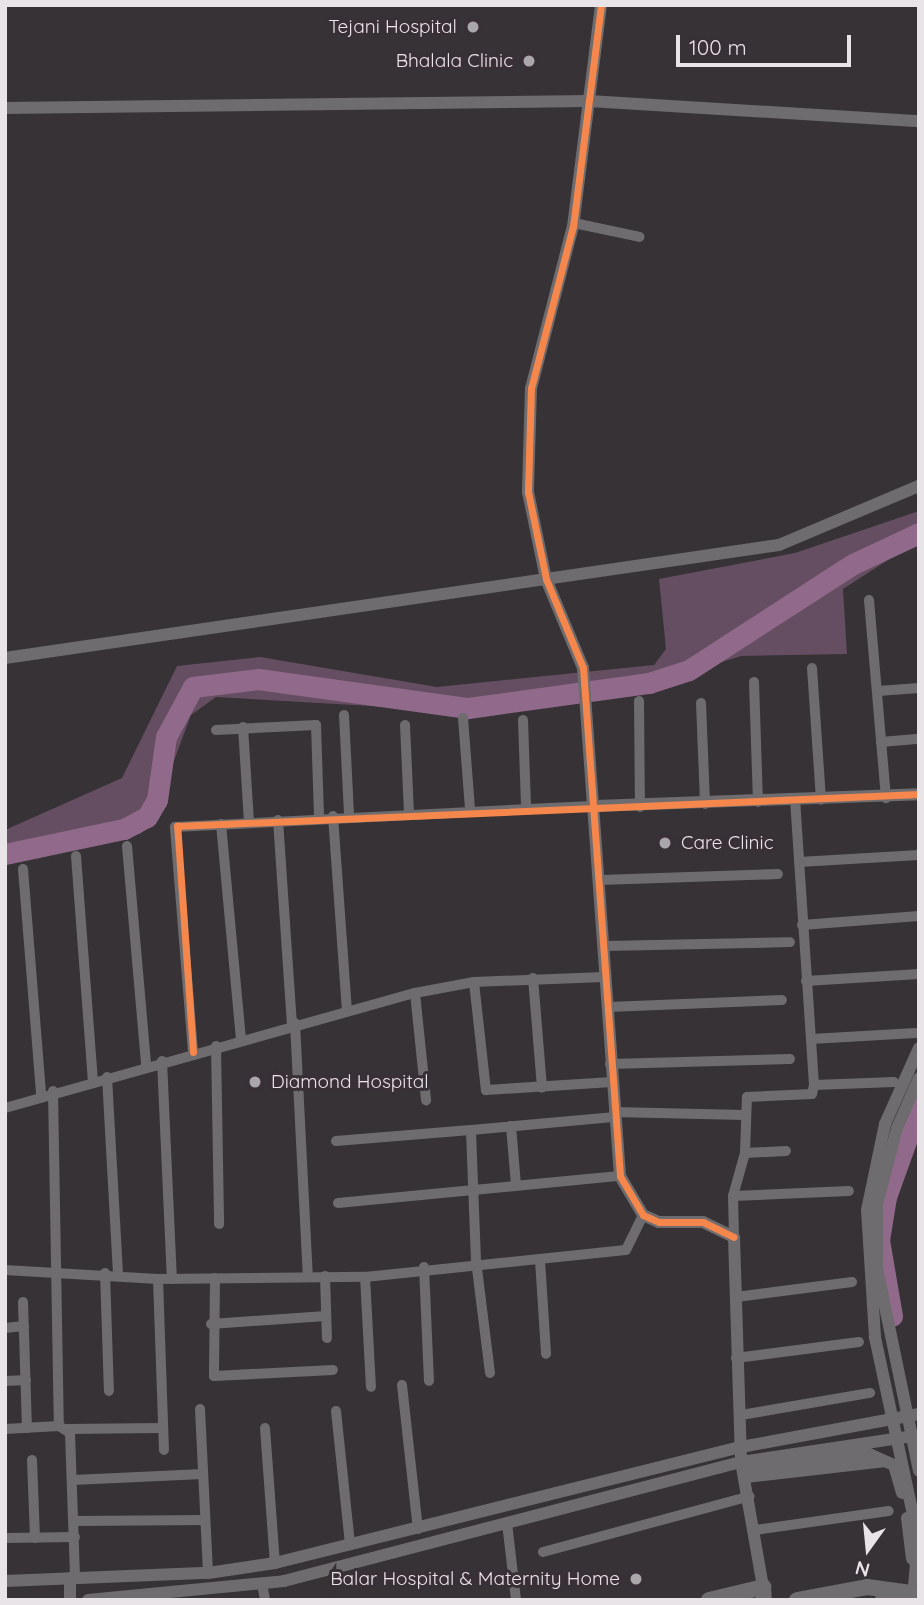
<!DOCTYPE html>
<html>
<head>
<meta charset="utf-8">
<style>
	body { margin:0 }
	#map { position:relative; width:924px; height:1605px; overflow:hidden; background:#363235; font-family:Quicksand,sans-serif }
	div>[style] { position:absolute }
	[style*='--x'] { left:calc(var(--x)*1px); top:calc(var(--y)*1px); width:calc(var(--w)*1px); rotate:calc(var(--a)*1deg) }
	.green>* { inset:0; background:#664e62 }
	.river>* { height:21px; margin:-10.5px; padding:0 10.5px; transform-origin:10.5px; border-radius:10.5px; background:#916a8b }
	.minor>* { height:10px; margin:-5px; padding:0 5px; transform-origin:5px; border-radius:5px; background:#6e6c6e }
	.tertiary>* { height:12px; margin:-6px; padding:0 6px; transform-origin:6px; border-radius:6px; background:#6e6c6e }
	.primary>* { height:16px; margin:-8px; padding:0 8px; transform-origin:8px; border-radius:8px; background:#6f6d6f }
	.cycleway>* { height:7px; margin:-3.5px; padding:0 3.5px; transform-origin:3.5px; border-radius:3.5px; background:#f5874c }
	.dots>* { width:19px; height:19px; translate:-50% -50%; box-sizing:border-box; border:4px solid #383036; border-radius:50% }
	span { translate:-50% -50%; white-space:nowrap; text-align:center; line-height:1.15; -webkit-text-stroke:6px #383036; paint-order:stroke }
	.poi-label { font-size:19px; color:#e9e4e8 }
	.right { translate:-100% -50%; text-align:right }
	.left { translate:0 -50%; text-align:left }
	.frame { position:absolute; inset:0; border:7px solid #e9e4e8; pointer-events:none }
	.north { position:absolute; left:833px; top:1514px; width:70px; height:70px; -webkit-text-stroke:5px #383036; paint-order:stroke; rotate:195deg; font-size:19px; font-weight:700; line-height:28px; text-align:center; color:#e9e4e8 }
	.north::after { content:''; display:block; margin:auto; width:24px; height:32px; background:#e9e4e8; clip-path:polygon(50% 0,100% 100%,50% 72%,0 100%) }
	.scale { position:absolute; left:676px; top:35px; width:175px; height:32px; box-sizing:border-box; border:4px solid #e9e4e8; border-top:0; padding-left:9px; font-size:21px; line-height:24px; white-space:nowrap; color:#e9e4e8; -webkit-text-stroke:5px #383036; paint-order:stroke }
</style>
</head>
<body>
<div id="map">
	<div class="green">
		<i style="clip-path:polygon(919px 511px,919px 540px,843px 589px,847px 654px,741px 656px,645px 686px,474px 712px,216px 697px,191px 715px,150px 825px,140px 834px,5px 860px,5px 830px,122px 778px,177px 666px,260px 657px,437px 687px,654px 665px,666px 649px,659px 579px,795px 553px)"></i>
	</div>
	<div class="river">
		<i style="--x:5;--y:854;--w:122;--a:-11.9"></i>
		<i style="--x:124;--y:829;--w:26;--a:-28"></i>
		<i style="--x:147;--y:817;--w:20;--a:-60"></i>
		<i style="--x:157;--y:800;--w:64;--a:-81.9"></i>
		<i style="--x:166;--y:737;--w:57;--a:-61.6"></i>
		<i style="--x:193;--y:687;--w:65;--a:-7"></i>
		<i style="--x:258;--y:679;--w:212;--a:7.9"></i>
		<i style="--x:468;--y:708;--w:183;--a:-7.9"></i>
		<i style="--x:649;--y:683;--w:42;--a:-18"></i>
		<i style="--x:689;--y:670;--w:195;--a:-32.9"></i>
		<i style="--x:853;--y:564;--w:73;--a:-25.2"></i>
		<i style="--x:892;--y:1316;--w:77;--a:-99.7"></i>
		<i style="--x:879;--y:1240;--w:44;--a:-80.8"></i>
		<i style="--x:886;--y:1197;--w:98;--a:-70.3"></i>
	</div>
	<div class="minor">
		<i style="--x:574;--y:223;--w:67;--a:12"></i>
		<i style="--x:869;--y:600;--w:199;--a:85.1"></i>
		<i style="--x:812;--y:668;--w:132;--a:86.1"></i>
		<i style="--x:754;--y:682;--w:120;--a:88.1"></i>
		<i style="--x:878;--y:691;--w:41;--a:-4.2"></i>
		<i style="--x:639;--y:701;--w:106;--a:89.5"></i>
		<i style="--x:701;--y:703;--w:101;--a:87.7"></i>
		<i style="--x:344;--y:715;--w:100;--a:87.1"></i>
		<i style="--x:463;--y:718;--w:92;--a:85.6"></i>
		<i style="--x:523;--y:720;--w:87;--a:88"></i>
		<i style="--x:405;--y:725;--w:88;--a:87.4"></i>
		<i style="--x:243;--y:727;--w:95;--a:86.4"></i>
		<i style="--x:216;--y:730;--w:100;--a:-2.9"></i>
		<i style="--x:316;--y:725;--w:92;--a:88.1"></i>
		<i style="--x:881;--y:742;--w:38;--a:-5"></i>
		<i style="--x:333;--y:816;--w:194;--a:85.9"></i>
		<i style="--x:278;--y:820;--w:204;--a:86.1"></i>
		<i style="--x:221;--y:824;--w:215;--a:84.7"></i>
		<i style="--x:127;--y:846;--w:220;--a:85"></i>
		<i style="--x:76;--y:856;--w:225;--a:85.7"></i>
		<i style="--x:799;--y:862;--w:120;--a:-3.3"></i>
		<i style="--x:23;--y:869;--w:227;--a:85.4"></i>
		<i style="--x:600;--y:880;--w:178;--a:-1.9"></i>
		<i style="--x:802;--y:925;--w:117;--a:-4.4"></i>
		<i style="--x:605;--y:946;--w:185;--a:-1.2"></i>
		<i style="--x:533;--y:978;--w:110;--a:85.3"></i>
		<i style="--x:806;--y:981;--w:113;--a:-3.5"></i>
		<i style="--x:474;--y:982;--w:109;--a:83.7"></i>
		<i style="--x:486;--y:1090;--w:126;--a:-3.6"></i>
		<i style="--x:415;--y:993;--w:108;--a:84.1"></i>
		<i style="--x:608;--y:1007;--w:174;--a:-2.3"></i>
		<i style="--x:295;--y:1023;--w:253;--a:87.1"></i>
		<i style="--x:811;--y:1039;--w:105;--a:-3.3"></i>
		<i style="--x:216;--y:1046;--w:178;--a:89"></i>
		<i style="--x:193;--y:1052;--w:226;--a:-94.6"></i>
		<i style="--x:175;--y:827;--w:422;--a:-2.9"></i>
		<i style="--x:162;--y:1061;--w:218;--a:87.4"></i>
		<i style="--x:610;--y:1064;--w:180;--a:-1.6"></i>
		<i style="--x:107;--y:1077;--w:197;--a:86.8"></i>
		<i style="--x:814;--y:1085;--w:80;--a:-2.1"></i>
		<i style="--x:53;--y:1091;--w:335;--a:89"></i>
		<i style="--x:5;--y:1108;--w:426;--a:-15.7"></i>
		<i style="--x:415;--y:993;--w:60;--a:-10.6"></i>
		<i style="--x:474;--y:982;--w:130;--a:-2.2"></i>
		<i style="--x:614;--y:1112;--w:130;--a:1.3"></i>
		<i style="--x:511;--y:1126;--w:59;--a:85.2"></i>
		<i style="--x:336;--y:1141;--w:135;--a:-4.7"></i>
		<i style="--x:745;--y:1153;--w:41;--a:-2.8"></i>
		<i style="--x:733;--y:1196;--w:116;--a:-2.5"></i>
		<i style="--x:338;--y:1203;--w:283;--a:-5.5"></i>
		<i style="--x:734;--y:1237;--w:41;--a:-91.4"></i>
		<i style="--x:733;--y:1196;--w:45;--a:-74.4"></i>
		<i style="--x:745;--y:1153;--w:56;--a:-88"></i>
		<i style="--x:747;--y:1097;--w:65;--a:-2.6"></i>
		<i style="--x:812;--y:1094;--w:9;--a:-77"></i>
		<i style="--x:814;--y:1085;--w:284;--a:-93.8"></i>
		<i style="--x:540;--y:1260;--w:94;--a:86.3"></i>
		<i style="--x:424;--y:1267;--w:114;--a:87.5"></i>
		<i style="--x:5;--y:1270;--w:153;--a:3.4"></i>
		<i style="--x:158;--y:1279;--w:207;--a:-0.6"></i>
		<i style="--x:365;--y:1277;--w:262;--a:-5.9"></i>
		<i style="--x:626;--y:1250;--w:39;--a:-64"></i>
		<i style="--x:105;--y:1273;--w:118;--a:88.1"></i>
		<i style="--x:325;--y:1276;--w:62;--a:88.2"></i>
		<i style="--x:365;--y:1277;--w:110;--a:86.9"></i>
		<i style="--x:215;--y:1278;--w:98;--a:90.6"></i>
		<i style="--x:214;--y:1376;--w:119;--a:-2.9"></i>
		<i style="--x:158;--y:1279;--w:171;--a:88"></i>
		<i style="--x:736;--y:1297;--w:117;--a:-7.4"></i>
		<i style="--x:23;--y:1302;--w:126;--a:88.2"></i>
		<i style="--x:211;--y:1324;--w:115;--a:-4"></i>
		<i style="--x:5;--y:1328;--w:19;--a:-6"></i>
		<i style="--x:736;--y:1358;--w:124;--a:-7.4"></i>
		<i style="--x:490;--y:1373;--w:113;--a:-97.1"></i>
		<i style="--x:476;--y:1261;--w:131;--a:-92.2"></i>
		<i style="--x:471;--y:1130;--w:145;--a:-5.2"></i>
		<i style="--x:5;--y:1381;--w:21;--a:-3"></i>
		<i style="--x:402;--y:1385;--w:145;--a:83.7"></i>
		<i style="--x:200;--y:1409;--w:164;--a:87.2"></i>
		<i style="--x:336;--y:1411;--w:135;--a:84"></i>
		<i style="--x:741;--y:1415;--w:131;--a:-9.7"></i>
		<i style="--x:265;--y:1428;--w:135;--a:85.8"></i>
		<i style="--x:5;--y:1429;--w:54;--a:-3.2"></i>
		<i style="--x:59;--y:1426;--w:13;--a:32"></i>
		<i style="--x:70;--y:1433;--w:144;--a:88"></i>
		<i style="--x:67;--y:1429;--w:95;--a:-0.6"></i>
		<i style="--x:32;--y:1460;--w:78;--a:87.8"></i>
		<i style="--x:746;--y:1478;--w:141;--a:-6.5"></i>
		<i style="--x:73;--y:1480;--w:130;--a:-2.6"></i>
		<i style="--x:74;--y:1521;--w:131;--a:-0.4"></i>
		<i style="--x:507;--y:1523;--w:78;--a:83.3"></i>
		<i style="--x:755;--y:1530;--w:135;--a:-8.1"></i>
		<i style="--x:5;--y:1538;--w:70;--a:-0.8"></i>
		<i style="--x:543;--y:1552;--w:214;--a:-15.1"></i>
		<i style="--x:262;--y:1584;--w:16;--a:79"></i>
	</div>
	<div class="tertiary">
		<i style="--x:601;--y:5;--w:223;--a:97.2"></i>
		<i style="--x:573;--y:226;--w:167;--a:104.5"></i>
		<i style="--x:531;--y:388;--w:104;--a:91.7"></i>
		<i style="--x:528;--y:492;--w:89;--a:78.3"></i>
		<i style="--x:546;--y:579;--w:96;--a:67.4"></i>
		<i style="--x:583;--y:668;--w:509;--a:85.83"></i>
		<i style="--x:620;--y:1176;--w:45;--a:59.5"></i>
		<i style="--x:643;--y:1215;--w:17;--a:24"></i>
		<i style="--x:659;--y:1222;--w:44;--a:0"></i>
		<i style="--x:703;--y:1222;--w:34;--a:26"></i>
		<i style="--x:734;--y:1237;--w:225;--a:88.2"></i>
		<i style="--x:741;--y:1462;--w:127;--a:80"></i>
		<i style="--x:5;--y:108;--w:584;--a:-0.69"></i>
		<i style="--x:589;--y:101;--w:331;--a:3.5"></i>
		<i style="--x:5;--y:658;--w:782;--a:-8.31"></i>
		<i style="--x:779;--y:545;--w:152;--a:-22.9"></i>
		<i style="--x:596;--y:806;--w:323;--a:-2.1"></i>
		<i style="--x:919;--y:1078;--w:55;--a:113.7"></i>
		<i style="--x:897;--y:1128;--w:79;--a:104.7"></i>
		<i style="--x:877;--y:1204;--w:64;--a:90"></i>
		<i style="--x:877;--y:1268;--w:207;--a:78.3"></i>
		<i style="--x:744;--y:1470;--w:126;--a:-7.3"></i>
		<i style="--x:869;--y:1454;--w:27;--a:24"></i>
		<i style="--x:894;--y:1465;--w:29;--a:74"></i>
		<i style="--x:907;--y:1518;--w:41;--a:83"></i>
		<i style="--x:70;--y:1578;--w:22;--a:90"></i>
		<i style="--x:5;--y:1581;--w:203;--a:-2.3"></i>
		<i style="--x:208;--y:1573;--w:68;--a:-8.5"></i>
		<i style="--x:275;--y:1563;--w:480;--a:-14"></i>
		<i style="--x:741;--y:1447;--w:181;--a:-10.5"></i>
		<i style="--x:913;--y:1599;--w:61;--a:-85.3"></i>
		<i style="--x:918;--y:1538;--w:206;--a:-102.1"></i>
		<i style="--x:875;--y:1337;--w:127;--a:-93.6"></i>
		<i style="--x:867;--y:1210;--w:88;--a:-78.2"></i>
		<i style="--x:885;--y:1124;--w:83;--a:-65.9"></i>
		<i style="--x:88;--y:1600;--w:197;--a:-5.5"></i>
		<i style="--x:284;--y:1581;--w:472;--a:-14.6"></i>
		<i style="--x:741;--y:1462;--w:180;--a:-8.6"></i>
	</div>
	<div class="primary">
		<i style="--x:709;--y:1600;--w:56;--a:-13.5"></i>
		<i style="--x:763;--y:1587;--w:13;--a:86"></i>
		<i style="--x:797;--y:1600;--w:71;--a:-10.5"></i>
		<i style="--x:867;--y:1587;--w:52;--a:7.7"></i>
		<i style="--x:883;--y:1600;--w:10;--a:0"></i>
	</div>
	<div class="cycleway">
		<i style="--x:601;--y:5;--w:223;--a:97.2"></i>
		<i style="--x:573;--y:226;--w:167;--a:104.5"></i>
		<i style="--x:531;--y:388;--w:104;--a:91.7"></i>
		<i style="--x:528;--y:492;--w:89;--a:78.3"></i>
		<i style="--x:546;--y:579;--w:96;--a:67.4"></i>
		<i style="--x:583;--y:668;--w:509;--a:85.83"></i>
		<i style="--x:620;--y:1176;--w:45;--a:59.5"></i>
		<i style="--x:643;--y:1215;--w:17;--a:24"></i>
		<i style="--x:659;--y:1222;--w:44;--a:0"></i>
		<i style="--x:703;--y:1222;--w:34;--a:26"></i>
		<i style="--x:193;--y:1052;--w:227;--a:-94"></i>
		<i style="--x:177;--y:826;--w:743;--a:-2.47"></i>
	</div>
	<div class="dots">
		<i style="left:473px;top:27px;background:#aaa6a9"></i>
		<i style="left:529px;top:61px;background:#aaa6a9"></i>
		<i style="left:665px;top:843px;background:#aaa6a9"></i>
		<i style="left:255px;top:1082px;background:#aaa6a9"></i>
		<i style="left:636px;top:1579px;background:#aaa6a9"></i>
	</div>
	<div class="poi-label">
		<span class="right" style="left:457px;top:27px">Tejani Hospital</span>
		<span class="right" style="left:513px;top:61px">Bhalala Clinic</span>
		<span class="left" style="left:681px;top:843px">Care Clinic</span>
		<span class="left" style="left:271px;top:1082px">Diamond Hospital</span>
		<span class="right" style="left:620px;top:1579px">Balar Hospital &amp; Maternity Home</span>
	</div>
	<div class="frame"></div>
	<div class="north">N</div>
	<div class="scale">100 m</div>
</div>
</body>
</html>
